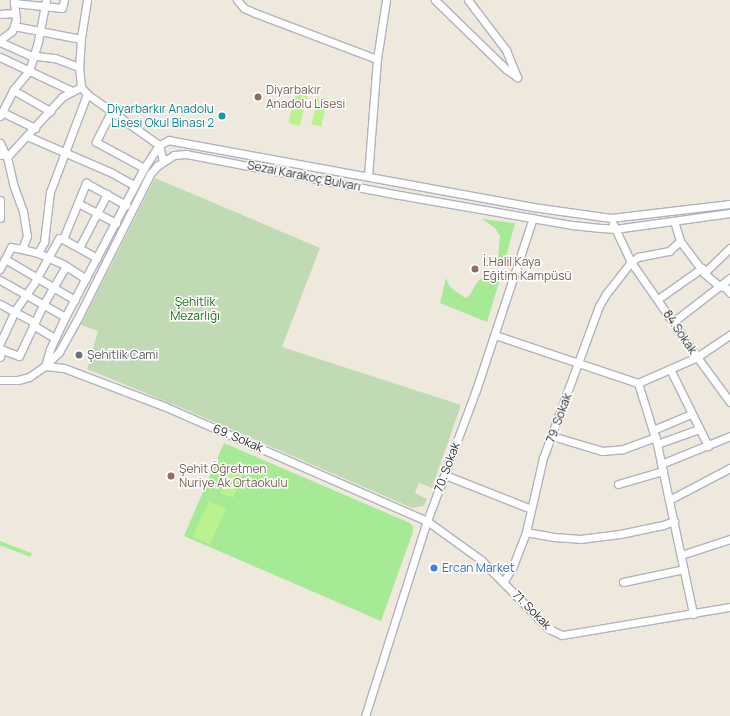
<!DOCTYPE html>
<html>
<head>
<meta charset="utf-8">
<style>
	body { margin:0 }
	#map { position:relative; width:730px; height:716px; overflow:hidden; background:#efe9dd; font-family:Manrope,sans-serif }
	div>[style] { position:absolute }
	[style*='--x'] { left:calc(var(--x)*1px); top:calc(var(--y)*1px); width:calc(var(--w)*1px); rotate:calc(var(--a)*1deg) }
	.green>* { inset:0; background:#a6ea95; transform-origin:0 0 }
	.cemetery>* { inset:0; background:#c0dab3 }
	.pitch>* { inset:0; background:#bbf290; transform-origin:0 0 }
	.roads { filter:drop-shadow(1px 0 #b1b2c1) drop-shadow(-1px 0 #b1b2c1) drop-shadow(0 1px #b1b2c1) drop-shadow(0 -1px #b1b2c1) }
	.minor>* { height:7px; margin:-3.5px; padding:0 3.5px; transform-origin:3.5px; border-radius:3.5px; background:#fff }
	.dots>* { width:11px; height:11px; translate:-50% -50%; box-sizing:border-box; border:2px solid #fff; border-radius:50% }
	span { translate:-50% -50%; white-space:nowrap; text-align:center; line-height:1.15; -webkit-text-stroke:3px #fff; paint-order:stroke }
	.education-label { font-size:12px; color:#785e54 }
	.left { translate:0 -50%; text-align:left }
	.culture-label { font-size:12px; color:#0d838f }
	.right { translate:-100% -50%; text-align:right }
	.street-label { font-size:12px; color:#2c2c2c }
	.park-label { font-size:12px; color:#1b7014 }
	.worship-label { font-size:12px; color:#5b616d }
	.shop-label { font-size:12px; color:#366cbe }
</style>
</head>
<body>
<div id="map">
	<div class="green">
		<i style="clip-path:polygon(482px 219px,515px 223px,505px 261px,498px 259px,500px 236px,495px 228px)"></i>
		<i style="clip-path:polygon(491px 275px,497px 276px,500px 279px,487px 322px,440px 303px,446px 278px,450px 287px,465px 298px,469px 296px,478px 281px,485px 276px)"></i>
		<i style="clip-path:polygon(224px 443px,410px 523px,413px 527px,413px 532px,381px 621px,184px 536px)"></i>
		<i style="left:0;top:541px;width:34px;height:4px;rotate:21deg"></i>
	</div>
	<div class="cemetery">
		<i style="clip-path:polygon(155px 178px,320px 248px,282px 347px,461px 405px,432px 488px,419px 483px,415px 493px,427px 499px,424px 506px,412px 508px,187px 410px,87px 369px,98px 331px,81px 325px)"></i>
	</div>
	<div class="pitch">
		<i style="left:296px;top:92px;width:12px;height:32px;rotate:14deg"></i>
		<i style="left:317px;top:97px;width:10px;height:28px;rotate:11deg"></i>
		<i style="left:231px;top:465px;width:14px;height:30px;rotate:21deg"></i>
		<i style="left:209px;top:501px;width:19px;height:39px;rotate:25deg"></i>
	</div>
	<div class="roads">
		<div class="minor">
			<i style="--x:87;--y:0;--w:39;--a:99"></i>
			<i style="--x:81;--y:39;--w:28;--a:94"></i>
			<i style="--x:79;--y:67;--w:20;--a:84"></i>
			<i style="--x:81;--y:87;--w:9;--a:49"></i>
			<i style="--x:87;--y:94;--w:88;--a:35.3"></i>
			<i style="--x:159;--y:145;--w:16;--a:76"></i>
			<i style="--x:237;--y:0;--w:11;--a:49"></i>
			<i style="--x:244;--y:8;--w:12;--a:24"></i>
			<i style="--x:255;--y:13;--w:130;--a:20.7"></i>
			<i style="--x:435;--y:0;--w:99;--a:44.2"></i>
			<i style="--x:506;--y:69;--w:14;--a:36"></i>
			<i style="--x:468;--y:0;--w:63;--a:52.8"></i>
			<i style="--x:506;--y:50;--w:29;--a:68"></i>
			<i style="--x:14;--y:3;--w:48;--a:5.9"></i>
			<i style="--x:62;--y:8;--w:8;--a:-76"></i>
			<i style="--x:0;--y:14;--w:15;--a:-4"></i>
			<i style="--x:14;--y:26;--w:68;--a:11"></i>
			<i style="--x:0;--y:40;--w:15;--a:-37"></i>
			<i style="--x:12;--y:31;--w:12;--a:-70"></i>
			<i style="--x:16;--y:20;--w:20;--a:-96"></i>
			<i style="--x:0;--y:42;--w:32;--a:24"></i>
			<i style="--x:29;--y:55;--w:26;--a:7"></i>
			<i style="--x:55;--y:58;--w:26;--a:21"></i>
			<i style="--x:0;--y:57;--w:80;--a:25.3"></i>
			<i style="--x:13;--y:90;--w:43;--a:29.6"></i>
			<i style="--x:112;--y:110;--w:36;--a:117"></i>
			<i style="--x:96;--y:142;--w:55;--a:28.4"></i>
			<i style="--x:2;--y:112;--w:37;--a:26"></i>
			<i style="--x:0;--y:116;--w:29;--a:-63"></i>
			<i style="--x:13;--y:90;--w:25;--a:-50"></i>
			<i style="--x:29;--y:71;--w:31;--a:-73"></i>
			<i style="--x:38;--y:41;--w:42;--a:-79"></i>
			<i style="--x:27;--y:136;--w:93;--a:23.5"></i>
			<i style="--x:112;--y:173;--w:26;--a:29"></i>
			<i style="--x:0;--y:143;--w:12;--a:66"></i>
			<i style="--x:0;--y:155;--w:5;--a:-11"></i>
			<i style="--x:5;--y:154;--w:4;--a:56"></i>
			<i style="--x:7;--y:157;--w:28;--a:77"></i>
			<i style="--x:13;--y:184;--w:29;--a:70"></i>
			<i style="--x:23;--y:211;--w:25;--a:81"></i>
			<i style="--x:27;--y:236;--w:14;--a:111"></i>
			<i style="--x:22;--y:249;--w:11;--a:-170"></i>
			<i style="--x:11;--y:247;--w:25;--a:117"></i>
			<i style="--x:7;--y:157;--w:81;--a:-47.5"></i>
			<i style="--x:62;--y:97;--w:21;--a:-28"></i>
			<i style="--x:368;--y:176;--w:117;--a:-85.6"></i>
			<i style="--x:377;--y:59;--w:60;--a:-81.3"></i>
			<i style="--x:0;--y:200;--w:18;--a:90"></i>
			<i style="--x:78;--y:203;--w:43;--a:27.8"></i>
			<i style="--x:730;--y:204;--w:120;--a:173.3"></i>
			<i style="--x:611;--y:218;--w:79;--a:-172"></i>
			<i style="--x:533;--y:207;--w:370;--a:-169.6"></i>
			<i style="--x:169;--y:140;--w:11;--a:153"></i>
			<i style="--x:159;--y:145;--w:27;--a:123"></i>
			<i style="--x:144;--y:168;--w:169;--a:117.9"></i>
			<i style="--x:65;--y:317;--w:35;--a:115"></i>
			<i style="--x:50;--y:349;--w:18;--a:106"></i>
			<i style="--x:45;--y:366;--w:19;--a:6"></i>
			<i style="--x:64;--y:368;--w:109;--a:20.9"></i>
			<i style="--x:166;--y:407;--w:285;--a:23.6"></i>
			<i style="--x:427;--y:521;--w:67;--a:35.8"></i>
			<i style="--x:481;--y:560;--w:97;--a:45.4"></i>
			<i style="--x:549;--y:629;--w:14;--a:25"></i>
			<i style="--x:562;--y:635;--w:170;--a:-9.5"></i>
			<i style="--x:674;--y:221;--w:21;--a:73"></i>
			<i style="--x:680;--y:241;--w:40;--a:53"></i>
			<i style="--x:704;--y:273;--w:20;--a:41"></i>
			<i style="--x:719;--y:286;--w:7;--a:16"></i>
			<i style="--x:726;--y:288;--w:6;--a:51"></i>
			<i style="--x:613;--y:224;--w:42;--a:64.7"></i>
			<i style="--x:631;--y:262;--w:116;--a:55.2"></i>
			<i style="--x:697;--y:357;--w:56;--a:53.7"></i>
			<i style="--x:79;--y:248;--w:61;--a:-62.6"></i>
			<i style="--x:22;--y:249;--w:16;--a:14"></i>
			<i style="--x:38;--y:253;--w:13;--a:-61"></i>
			<i style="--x:44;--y:242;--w:50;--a:-83.2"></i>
			<i style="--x:50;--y:192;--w:105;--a:-69.3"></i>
			<i style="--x:38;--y:253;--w:27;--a:24"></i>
			<i style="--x:63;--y:264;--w:27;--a:33"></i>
			<i style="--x:97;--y:258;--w:39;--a:-151"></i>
			<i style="--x:63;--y:239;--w:61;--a:-67.7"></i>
			<i style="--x:86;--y:183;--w:46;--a:28.8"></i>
			<i style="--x:5;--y:259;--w:81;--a:30.4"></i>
			<i style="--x:704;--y:273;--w:36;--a:-44"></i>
			<i style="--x:0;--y:280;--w:75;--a:29.6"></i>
			<i style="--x:658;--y:299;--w:54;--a:-35.2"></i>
			<i style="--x:0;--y:304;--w:38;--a:28"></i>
			<i style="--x:673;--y:322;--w:72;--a:-37.7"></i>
			<i style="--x:33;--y:325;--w:26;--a:31"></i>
			<i style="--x:495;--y:335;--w:151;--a:18.6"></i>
			<i style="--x:638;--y:383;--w:64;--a:-23.8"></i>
			<i style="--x:697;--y:357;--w:40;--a:-34"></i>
			<i style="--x:0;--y:343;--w:38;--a:-65"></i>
			<i style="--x:16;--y:309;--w:32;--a:-55"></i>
			<i style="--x:34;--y:283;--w:51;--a:-60.9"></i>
			<i style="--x:59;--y:238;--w:4;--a:14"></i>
			<i style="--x:0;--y:349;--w:20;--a:20"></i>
			<i style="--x:19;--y:356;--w:56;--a:-64.8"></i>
			<i style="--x:43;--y:305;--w:45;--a:-59.5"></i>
			<i style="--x:0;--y:357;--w:8;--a:-76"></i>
			<i style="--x:670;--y:369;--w:86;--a:63.7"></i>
			<i style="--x:0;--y:380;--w:18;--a:0"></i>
			<i style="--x:18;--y:380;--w:11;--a:-15"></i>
			<i style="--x:29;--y:377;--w:19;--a:-35"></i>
			<i style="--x:45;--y:366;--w:20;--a:-45"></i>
			<i style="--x:59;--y:352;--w:41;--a:-60.9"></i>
			<i style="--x:79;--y:316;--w:159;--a:-63.4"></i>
			<i style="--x:150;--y:174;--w:11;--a:-49"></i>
			<i style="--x:157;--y:166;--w:20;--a:-33"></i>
			<i style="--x:174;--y:155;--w:12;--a:-5"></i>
			<i style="--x:186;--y:154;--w:212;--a:10.9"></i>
			<i style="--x:394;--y:194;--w:181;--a:9.9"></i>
			<i style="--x:572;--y:225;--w:31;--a:6"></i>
			<i style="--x:603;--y:228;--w:12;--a:5"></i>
			<i style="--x:615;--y:229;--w:116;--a:-7.9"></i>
			<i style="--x:638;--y:383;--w:64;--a:72.7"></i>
			<i style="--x:657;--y:444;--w:174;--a:78"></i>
			<i style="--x:653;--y:430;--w:41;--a:-22.8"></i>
			<i style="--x:552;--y:436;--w:52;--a:16.7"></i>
			<i style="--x:602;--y:451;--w:21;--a:-5"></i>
			<i style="--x:623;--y:449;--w:35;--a:-20"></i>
			<i style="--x:657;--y:444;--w:45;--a:-19.7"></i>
			<i style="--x:661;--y:464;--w:74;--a:-22.1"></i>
			<i style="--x:445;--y:475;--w:92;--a:21.6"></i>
			<i style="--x:618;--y:484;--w:47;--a:-16.1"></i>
			<i style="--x:669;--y:500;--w:69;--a:-27.7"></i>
			<i style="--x:526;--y:532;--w:27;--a:10"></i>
			<i style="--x:553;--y:537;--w:27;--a:4"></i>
			<i style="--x:580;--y:539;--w:40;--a:-7.1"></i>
			<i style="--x:620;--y:534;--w:44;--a:-11.8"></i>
			<i style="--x:663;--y:525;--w:12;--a:-20"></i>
			<i style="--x:681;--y:555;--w:52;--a:-18.1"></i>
			<i style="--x:504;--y:581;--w:17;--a:-59"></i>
			<i style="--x:513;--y:566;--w:36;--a:-69"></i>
			<i style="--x:526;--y:532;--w:76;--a:-77.1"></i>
			<i style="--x:543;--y:458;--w:162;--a:-69.8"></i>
			<i style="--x:599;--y:306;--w:14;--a:-60"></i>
			<i style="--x:606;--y:294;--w:41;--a:-52"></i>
			<i style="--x:631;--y:262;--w:9;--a:-36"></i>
			<i style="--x:638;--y:257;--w:32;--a:-11"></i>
			<i style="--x:669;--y:251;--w:15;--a:-42"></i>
			<i style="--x:623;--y:582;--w:62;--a:-12"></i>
			<i style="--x:365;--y:716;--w:205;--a:-72.4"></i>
			<i style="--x:427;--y:521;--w:140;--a:-69.5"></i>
			<i style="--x:476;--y:390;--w:181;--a:-71.7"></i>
		</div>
	</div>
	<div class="dots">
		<i style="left:258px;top:97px;background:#8d6e63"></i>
		<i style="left:222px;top:116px;background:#0f9aa8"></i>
		<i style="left:475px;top:269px;background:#8d6e63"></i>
		<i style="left:79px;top:355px;background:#6b7280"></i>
		<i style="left:171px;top:476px;background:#8d6e63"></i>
		<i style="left:434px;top:568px;background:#3f7fe0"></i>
	</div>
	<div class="education-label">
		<span class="left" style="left:266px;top:97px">Diyarbakır<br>Anadolu Lisesi</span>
		<span class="left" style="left:483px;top:269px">İ.Halil Kaya<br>Eğitim Kampüsü</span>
		<span class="left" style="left:179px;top:476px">Şehit Öğretmen<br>Nuriye Ak Ortaokulu</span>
	</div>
	<div class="culture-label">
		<span class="right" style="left:214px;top:116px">Diyarbarkır Anadolu<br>Lisesi Okul Binası 2</span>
	</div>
	<div class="street-label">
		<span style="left:304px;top:176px;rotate:11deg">Sezai Karakoç Bulvarı</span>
		<span style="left:680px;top:332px;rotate:56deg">84.Sokak</span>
		<span style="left:559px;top:418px;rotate:-70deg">79. Sokak</span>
		<span style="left:238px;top:438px;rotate:23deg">69. Sokak</span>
		<span style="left:447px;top:467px;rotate:-70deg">70. Sokak</span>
		<span style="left:532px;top:610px;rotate:45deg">71. Sokak</span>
	</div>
	<div class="park-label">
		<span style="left:195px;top:309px">Şehitlik<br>Mezarlığı</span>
	</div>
	<div class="worship-label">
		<span class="left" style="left:87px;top:355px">Şehitlik Cami</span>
	</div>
	<div class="shop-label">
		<span class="left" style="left:442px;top:568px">Ercan Market</span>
	</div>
</div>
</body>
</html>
